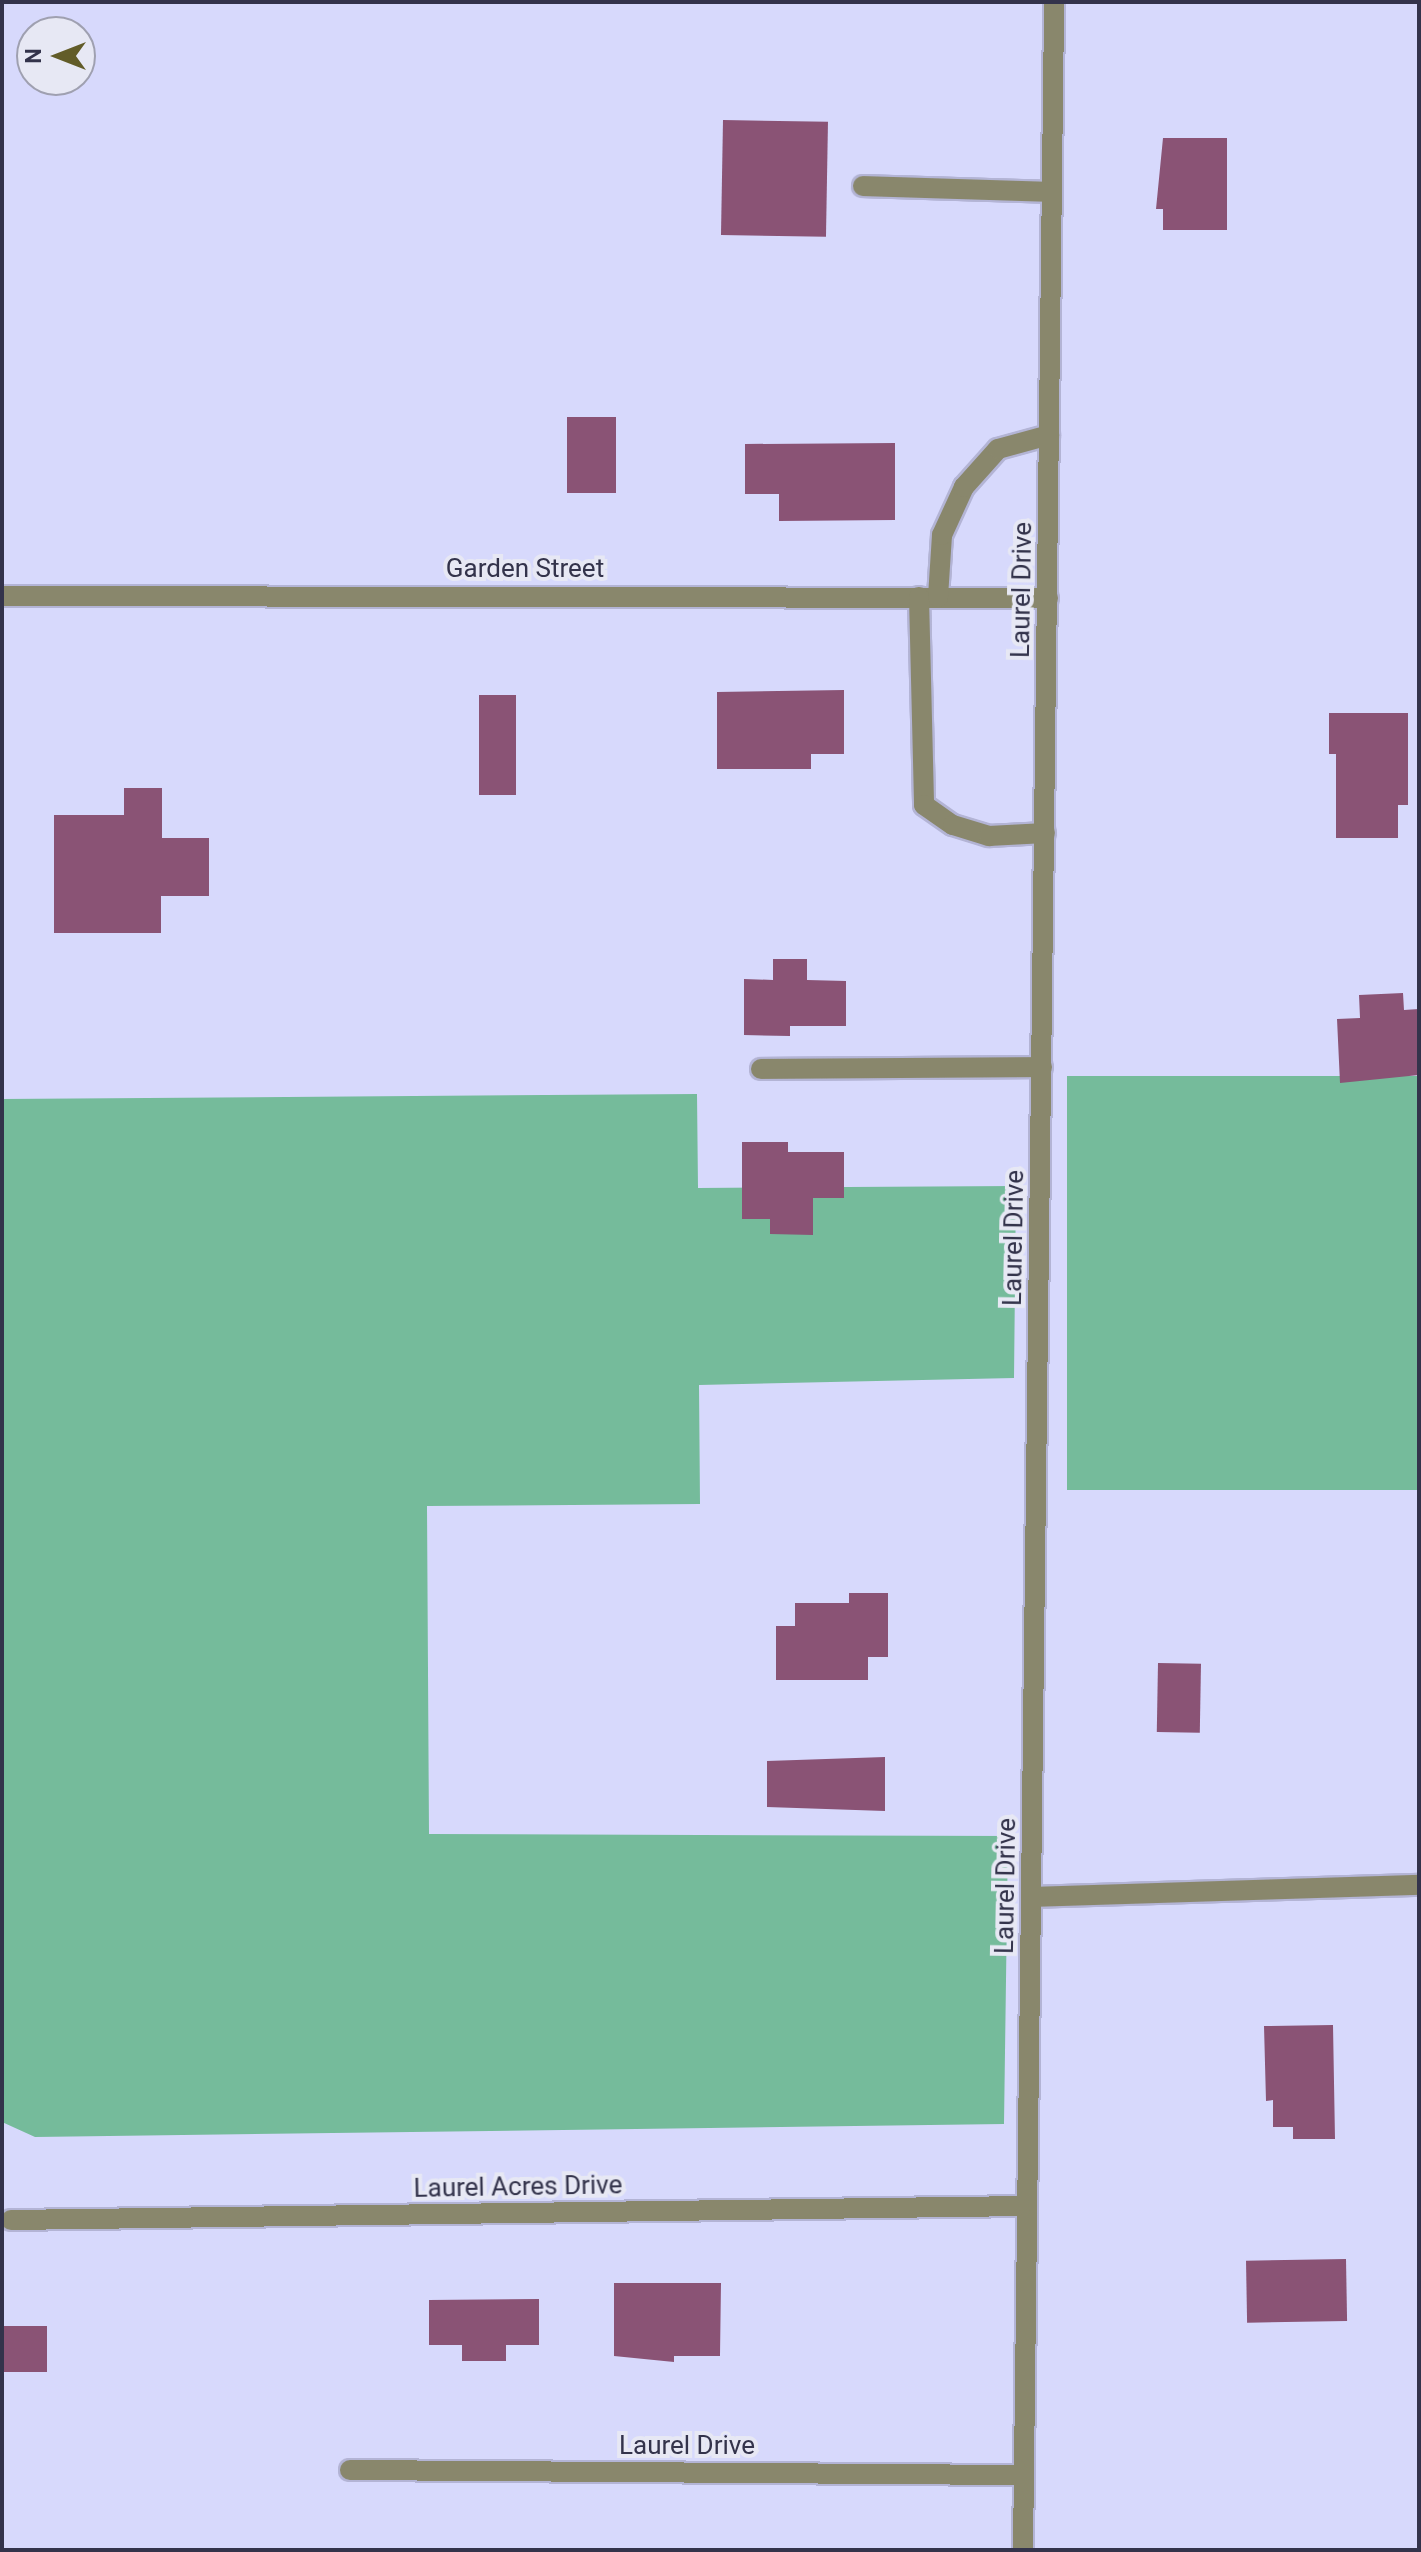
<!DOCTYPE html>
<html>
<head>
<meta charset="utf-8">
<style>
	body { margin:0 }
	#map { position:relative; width:1421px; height:2552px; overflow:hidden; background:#d7d9fc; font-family:Roboto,sans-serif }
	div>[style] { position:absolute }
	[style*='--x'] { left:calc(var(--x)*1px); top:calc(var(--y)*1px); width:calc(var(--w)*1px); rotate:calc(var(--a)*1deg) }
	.forest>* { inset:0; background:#75bb9b; transform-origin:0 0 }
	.building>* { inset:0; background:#8a5375; transform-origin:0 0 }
	.roads { filter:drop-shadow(2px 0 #b3b4d5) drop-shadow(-2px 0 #b3b4d5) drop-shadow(0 2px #b3b4d5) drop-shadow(0 -2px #b3b4d5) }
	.minor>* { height:20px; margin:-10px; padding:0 10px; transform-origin:10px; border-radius:10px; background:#89876c }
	span { translate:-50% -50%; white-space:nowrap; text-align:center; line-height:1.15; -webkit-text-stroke:8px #e7e8f4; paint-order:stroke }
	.street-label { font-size:26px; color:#33334b }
	.frame { position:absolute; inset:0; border:4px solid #33334b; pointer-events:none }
	.north { position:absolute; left:16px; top:16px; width:80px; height:80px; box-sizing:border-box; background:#e7e8f4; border:2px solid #9fa0b0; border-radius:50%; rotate:270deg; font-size:22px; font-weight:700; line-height:32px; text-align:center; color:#33334b }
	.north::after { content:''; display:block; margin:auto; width:28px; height:36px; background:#625c28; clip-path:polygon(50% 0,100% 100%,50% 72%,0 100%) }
</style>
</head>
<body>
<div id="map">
	<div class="forest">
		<i style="left:1419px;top:1076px;width:414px;height:352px;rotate:90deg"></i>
		<i style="clip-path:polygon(697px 1094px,698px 1188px,1016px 1186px,1014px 1378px,699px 1385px,700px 1504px,427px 1506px,429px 1834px,1008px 1836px,1004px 2124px,35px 2137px,2px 2122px,2px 1099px)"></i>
	</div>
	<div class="building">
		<i style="left:723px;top:120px;width:105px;height:115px;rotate:1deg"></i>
		<i style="clip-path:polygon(1163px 138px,1227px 138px,1227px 230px,1163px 230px,1163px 209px,1156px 209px)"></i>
		<i style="left:567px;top:417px;width:49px;height:76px"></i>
		<i style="clip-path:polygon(895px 443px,895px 520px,779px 521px,779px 494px,745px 494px,745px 444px)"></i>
		<i style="clip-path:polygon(844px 690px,844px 754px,811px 754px,811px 769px,717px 769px,717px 692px)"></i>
		<i style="left:479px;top:695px;width:37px;height:100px"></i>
		<i style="clip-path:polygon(1329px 713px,1408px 713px,1408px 805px,1398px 805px,1398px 838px,1336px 838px,1336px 754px,1329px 754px)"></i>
		<i style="clip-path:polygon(124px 788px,162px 788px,162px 838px,209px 838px,209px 896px,161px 896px,161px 933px,54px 933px,54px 815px,124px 815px)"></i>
		<i style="clip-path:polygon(773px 959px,807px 959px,807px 980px,846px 981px,846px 1026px,790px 1026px,790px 1036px,744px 1035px,744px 979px,773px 980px)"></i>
		<i style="clip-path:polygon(1403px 993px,1404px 1010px,1419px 1009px,1419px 1075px,1340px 1083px,1337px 1019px,1360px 1018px,1359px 995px)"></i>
		<i style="clip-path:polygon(742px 1142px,788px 1142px,788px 1152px,844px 1152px,844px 1198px,813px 1198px,813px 1235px,770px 1234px,770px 1219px,742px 1219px)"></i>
		<i style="clip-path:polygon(849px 1593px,888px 1593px,888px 1657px,868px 1657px,868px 1680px,776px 1680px,776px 1626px,795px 1626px,795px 1603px,849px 1603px)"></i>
		<i style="left:1158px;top:1663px;width:43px;height:69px;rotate:1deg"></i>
		<i style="clip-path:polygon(885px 1757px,885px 1811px,767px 1807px,767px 1761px)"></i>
		<i style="clip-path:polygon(1333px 2025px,1335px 2139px,1293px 2139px,1293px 2127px,1273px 2127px,1273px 2100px,1266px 2101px,1264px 2026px)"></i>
		<i style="left:1346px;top:2259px;width:62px;height:100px;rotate:89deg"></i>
		<i style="clip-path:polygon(614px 2283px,721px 2283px,720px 2356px,674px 2356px,674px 2362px,614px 2356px)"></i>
		<i style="clip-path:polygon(539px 2299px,539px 2345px,506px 2345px,506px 2361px,462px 2361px,462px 2345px,429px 2345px,429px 2300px)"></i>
		<i style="left:2px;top:2326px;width:45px;height:46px"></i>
	</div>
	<div class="roads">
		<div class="minor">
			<i style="--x:863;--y:186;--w:189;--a:1.8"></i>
			<i style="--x:2;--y:596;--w:1046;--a:0.11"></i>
			<i style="--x:919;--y:597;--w:208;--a:88.6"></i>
			<i style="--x:924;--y:805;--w:35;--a:35"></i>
			<i style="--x:953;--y:825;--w:38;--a:17"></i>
			<i style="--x:989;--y:836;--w:56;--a:-3.1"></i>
			<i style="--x:938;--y:597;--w:62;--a:-86.3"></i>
			<i style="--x:942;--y:535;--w:53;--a:-65.4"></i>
			<i style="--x:964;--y:487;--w:51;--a:-48.2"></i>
			<i style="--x:998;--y:449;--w:53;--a:-15.4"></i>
			<i style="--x:761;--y:1069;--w:281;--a:-0.4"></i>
			<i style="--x:1032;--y:1897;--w:387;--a:-1.8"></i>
			<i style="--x:11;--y:2220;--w:1015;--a:-0.79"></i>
			<i style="--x:350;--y:2470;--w:673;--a:0.43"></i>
			<i style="--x:1023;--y:2550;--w:2548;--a:-89.3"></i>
		</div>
	</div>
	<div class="street-label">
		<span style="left:525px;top:569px">Garden Street</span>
		<span style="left:1022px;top:590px;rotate:-89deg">Laurel Drive</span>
		<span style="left:1014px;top:1238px;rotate:-89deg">Laurel Drive</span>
		<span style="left:1006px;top:1886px;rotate:-89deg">Laurel Drive</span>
		<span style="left:518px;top:2187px;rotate:-1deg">Laurel Acres Drive</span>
		<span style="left:687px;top:2446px">Laurel Drive</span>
	</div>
	<div class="frame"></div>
	<div class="north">N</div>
</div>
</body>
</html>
